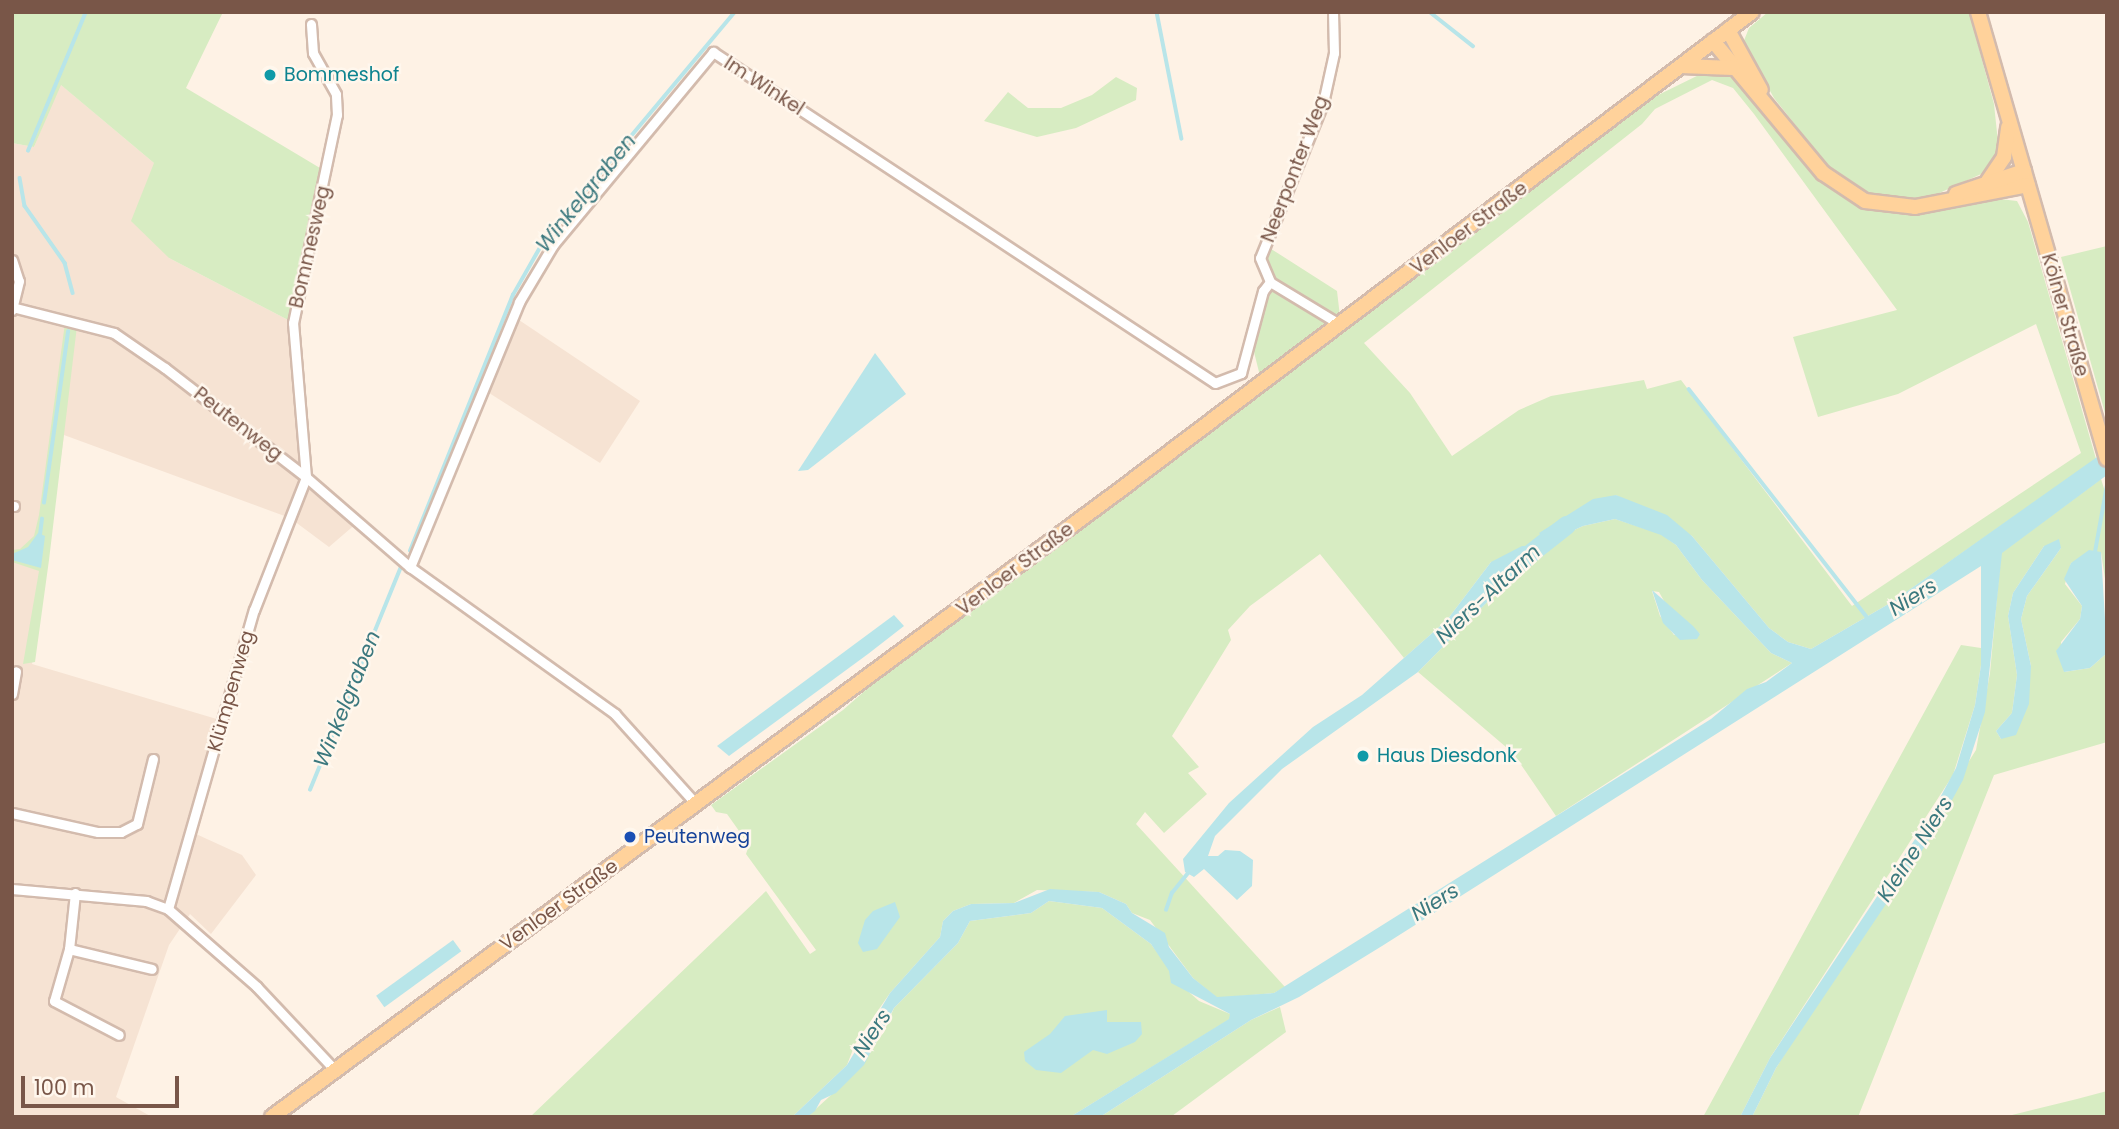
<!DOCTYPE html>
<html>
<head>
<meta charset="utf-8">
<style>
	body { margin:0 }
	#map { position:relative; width:2119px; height:1129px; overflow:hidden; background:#fef2e5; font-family:Poppins,sans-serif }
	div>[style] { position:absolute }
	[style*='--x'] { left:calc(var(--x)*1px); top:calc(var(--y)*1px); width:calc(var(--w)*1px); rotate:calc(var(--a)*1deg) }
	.residential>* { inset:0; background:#f6e3d3 }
	.green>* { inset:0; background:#d7ecc2 }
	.water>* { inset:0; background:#b8e5e9; transform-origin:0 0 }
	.stream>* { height:3.5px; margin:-1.75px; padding:0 1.75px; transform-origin:1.75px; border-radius:1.75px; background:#b8e5e9 }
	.river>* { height:19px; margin:-9.5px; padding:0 9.5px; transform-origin:9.5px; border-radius:9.5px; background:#b8e5e9 }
	.roads { filter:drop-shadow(2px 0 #d3bbad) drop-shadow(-2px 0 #d3bbad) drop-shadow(0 2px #d3bbad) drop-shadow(0 -2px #d3bbad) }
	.minor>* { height:9px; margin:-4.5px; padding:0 4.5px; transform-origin:4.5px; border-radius:4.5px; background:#fff }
	.primary>* { height:14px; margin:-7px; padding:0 7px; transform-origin:7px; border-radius:7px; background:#ffd29b }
	.dots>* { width:19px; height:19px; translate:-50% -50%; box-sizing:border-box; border:4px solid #fff7ed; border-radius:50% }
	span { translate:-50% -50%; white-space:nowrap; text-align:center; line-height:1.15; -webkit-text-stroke:5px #fff7ed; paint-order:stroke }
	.culture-label { font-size:19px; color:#0d838f }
	.left { translate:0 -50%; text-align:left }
	.street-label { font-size:19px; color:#795648 }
	.transit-label { font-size:19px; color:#164399 }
	.water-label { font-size:21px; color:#3b787e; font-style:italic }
	.frame { position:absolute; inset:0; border:14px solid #795648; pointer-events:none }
	.scale { position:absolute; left:21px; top:1076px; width:158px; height:32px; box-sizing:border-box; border:4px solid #795648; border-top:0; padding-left:9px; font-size:21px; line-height:24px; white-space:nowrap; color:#795648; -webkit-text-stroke:5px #fff7ed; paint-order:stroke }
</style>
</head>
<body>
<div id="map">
	<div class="residential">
		<i style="clip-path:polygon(60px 84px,154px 163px,169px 258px,292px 322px,307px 478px,358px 522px,329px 547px,290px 518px,64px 435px,32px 664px,220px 720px,196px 834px,242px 855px,256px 875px,211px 934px,190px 914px,169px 945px,116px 1097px,152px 1117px,12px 1117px,12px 143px,34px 147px)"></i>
		<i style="clip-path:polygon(516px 318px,640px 401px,600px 463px,486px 391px)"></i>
	</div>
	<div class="green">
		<i style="clip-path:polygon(12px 12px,223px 12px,186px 88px,325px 171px,292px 322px,169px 258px,131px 221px,154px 163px,61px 85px,34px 147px,12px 143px)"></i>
		<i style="clip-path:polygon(1768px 12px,1969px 12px,1994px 104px,1999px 152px,1990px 170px,1935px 195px,1902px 200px,1861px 191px,1833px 173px,1774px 98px,1743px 43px,1749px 28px)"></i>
		<i style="clip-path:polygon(evenodd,1707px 71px,1730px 75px,1741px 84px,1820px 179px,1862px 207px,1911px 214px,1991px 198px,2017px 201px,2028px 222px,2096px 459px,1892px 602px,1811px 649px,1788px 642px,1769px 628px,1692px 536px,1616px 495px,1540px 533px,1548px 542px,1583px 526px,1615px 519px,1661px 534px,1676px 545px,1702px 580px,1771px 653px,1792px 663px,1556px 816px,1513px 753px,1418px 672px,1508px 581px,1536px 562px,1491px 562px,1447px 620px,1404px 658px,1320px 554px,1250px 606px,1228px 630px,1231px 640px,1172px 736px,1199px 767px,1188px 773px,1207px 794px,1164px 833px,1145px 812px,1136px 824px,1285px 987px,1274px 993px,1217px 998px,1193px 978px,1150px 920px,1132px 913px,1126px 904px,1099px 892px,1037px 890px,1014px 903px,971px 904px,953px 911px,943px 921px,940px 937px,890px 993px,855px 1044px,847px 1065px,792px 1117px,530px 1117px,766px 891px,810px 954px,816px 950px,746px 854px,749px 845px,727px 814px,716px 812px,711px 805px,843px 710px,942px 623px,1646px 93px,1650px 99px,1707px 71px,1712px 80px,1733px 88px,1754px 114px,1897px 310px,1793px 337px,1818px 417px,1898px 394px,2036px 324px,2081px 453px,1852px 606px,1681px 380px,1647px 389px,1644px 380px,1551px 396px,1519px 410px,1452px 456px,1410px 393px,1364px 343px,1642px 124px,1655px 109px,1712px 80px,1707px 71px,1652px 591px,1659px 592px,1668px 608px,1700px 634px,1674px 635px,1660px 616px,1652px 591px)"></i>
		<i style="clip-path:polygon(1116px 77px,1137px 88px,1136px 100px,1076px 128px,1037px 137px,984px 121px,1008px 92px,1028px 108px,1061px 108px,1092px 95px)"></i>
		<i style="clip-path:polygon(1265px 245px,1337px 291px,1341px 325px,1262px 384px,1252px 344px,1270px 282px,1260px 258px)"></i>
		<i style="clip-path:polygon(2107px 246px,2107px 420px,2061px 257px)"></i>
		<i style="clip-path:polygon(65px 323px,77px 326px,49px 560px,35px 662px,23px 664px,39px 571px,12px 562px,12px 550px,20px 549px,34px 536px,39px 515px)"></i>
		<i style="clip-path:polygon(evenodd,2101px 479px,2107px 498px,2107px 592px,2101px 552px,2071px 563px,2065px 584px,2082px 606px,2080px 619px,2061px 642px,2064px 672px,2090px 668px,2107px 653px,2107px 742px,1994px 775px,1858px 1117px,1752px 1117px,1776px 1068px,1976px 750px,1990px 673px,2001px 553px,2101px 479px,2044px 546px,2061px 548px,2027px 596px,2021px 619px,2031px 666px,2001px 739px,1996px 731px,2012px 713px,2017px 675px,2008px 616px,2013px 593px,2044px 546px)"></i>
		<i style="clip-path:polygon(1961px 645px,1981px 648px,1981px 665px,1975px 705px,1953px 775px,1770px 1058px,1740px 1117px,1703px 1117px)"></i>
		<i style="clip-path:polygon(1049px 901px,1102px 908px,1151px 944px,1181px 985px,1199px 1001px,1230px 1014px,1230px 1019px,1070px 1117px,807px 1117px,852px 1076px,884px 1032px,894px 1008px,958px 943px,970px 921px,1031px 913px)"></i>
		<i style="clip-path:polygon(1280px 1007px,1286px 1032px,1172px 1116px,1100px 1117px,1251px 1020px)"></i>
		<i style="clip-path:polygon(2107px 1091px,2107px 1117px,2004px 1117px,2077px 1099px)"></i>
	</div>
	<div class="water">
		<i style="clip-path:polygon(875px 353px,906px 394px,808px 470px,798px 471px)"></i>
		<i style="clip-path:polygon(2107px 450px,2107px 475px,2002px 553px,1985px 712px,1963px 780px,1935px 831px,1776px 1068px,1752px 1117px,1740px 1117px,1770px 1058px,1929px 818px,1956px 768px,1975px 705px,1981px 665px,1981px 566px,1382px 946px,1299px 997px,1251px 1020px,1100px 1117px,1070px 1117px,1229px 1019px,1230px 1014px,1171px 983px,1169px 971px,1151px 944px,1102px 908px,1049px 901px,1031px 913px,970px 921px,958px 943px,894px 1008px,864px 1065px,836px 1093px,821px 1100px,815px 1111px,807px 1117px,792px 1117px,847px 1065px,890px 993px,940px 937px,943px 921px,953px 911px,971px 904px,1014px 903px,1050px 889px,1099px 892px,1126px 904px,1132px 913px,1165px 933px,1169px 947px,1193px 978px,1217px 997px,1274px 993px,1711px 719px,1747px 689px,1766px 682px,1792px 663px,1771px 653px,1702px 580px,1676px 545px,1661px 535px,1615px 519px,1583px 526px,1548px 542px,1539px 533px,1593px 499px,1616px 495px,1667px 515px,1692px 536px,1769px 628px,1788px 642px,1811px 649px,1892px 602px)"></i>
		<i style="clip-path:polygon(38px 533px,45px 536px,41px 568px,12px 560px,12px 554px,28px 547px)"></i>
		<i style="clip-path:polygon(2059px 539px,2061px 548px,2027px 596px,2021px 619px,2031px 666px,2029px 704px,2016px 735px,2001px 739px,1996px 731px,2012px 713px,2017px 675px,2008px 616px,2013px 593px,2044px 546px)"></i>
		<i style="clip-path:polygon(1522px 546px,1531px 546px,1538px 554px,1536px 562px,1508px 581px,1418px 672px,1282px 769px,1215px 836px,1208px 856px,1218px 856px,1225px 850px,1240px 851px,1253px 860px,1252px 886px,1237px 900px,1204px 869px,1194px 877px,1185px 872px,1183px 859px,1229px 803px,1313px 727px,1362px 695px,1447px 620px,1491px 562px)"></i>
		<i style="clip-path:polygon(2089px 550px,2101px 552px,2107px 653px,2090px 668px,2064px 672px,2056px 651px,2080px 619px,2082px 606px,2064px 579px,2071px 563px)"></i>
		<i style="clip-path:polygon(1652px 590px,1693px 626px,1700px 634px,1697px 639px,1680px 640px,1663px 623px)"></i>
		<i style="clip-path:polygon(894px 615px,904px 626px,868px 654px,729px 756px,717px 746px)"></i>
		<i style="clip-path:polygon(895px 902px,900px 917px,877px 949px,863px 952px,858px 943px,865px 920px,873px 911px)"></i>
		<i style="left:453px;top:940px;width:14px;height:95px;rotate:54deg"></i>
		<i style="clip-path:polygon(1107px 1010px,1107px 1022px,1141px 1022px,1142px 1034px,1135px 1042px,1107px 1054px,1093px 1050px,1061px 1073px,1036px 1070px,1025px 1061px,1024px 1052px,1050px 1034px,1065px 1016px)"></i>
	</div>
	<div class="stream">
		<i style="--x:1157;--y:12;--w:129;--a:78.9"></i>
		<i style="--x:1430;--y:12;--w:55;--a:38.3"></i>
		<i style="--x:28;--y:151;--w:151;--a:-67.4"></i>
		<i style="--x:20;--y:178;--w:28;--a:80"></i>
		<i style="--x:25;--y:206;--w:70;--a:54.9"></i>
		<i style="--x:65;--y:263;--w:31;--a:75"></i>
		<i style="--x:1689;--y:389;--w:292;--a:52"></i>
		<i style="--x:44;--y:503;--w:173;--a:-82"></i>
		<i style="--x:40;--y:535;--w:16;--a:-83"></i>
		<i style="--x:410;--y:551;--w:276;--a:-68.1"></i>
		<i style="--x:513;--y:295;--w:64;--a:-60.3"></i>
		<i style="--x:545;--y:239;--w:296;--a:-50.1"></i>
		<i style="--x:2095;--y:552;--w:68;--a:-79.8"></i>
		<i style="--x:310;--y:790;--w:239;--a:-67.8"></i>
		<i style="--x:1166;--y:910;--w:18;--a:-71"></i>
		<i style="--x:1172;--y:893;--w:26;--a:-51"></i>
	</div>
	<div class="river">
		<i style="--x:1515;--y:565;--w:65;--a:-38.1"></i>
	</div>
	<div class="roads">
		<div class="minor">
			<i style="--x:1333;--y:12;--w:41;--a:88.6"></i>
			<i style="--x:1334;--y:53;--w:51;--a:102.4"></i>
			<i style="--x:1323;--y:103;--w:167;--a:112.1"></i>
			<i style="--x:1260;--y:258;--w:26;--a:67"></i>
			<i style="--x:1270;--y:282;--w:83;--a:31.2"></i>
			<i style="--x:12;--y:260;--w:22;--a:72"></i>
			<i style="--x:19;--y:281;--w:30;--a:104"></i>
			<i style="--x:12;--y:307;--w:105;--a:14.3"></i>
			<i style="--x:114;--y:333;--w:62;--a:34.5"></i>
			<i style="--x:165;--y:368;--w:178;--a:37.7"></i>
			<i style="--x:306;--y:477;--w:138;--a:40.9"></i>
			<i style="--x:410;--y:567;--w:252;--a:35.6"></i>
			<i style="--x:615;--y:714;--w:120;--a:48"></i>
			<i style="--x:12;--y:506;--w:2;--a:0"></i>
			<i style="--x:410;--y:567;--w:287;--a:-67.6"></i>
			<i style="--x:519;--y:302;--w:66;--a:-59.2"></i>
			<i style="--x:553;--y:245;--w:251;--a:-50.3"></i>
			<i style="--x:713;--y:52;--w:601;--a:33.4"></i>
			<i style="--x:1215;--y:383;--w:28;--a:-21"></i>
			<i style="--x:1241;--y:373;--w:85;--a:-75"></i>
			<i style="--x:1263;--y:291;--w:11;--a:-52"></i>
			<i style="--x:12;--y:694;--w:23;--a:-80"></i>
			<i style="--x:12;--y:813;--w:88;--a:12.5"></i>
			<i style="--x:98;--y:832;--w:23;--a:0"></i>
			<i style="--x:121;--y:832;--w:18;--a:-27"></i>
			<i style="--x:137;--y:824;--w:67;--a:-76.2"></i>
			<i style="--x:12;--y:889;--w:135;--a:5.1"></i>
			<i style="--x:146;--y:901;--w:23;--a:20"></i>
			<i style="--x:168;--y:909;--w:118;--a:41.2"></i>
			<i style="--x:257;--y:987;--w:114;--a:46.8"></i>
			<i style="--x:75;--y:893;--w:56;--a:96.1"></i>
			<i style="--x:69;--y:949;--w:54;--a:106.1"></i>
			<i style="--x:54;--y:1001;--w:73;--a:27.6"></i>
			<i style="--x:168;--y:909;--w:311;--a:-74"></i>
			<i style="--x:254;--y:610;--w:143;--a:-68.6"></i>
			<i style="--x:306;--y:477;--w:155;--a:-94.8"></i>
			<i style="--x:293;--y:323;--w:213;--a:-78.1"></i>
			<i style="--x:337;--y:115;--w:21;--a:-93"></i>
			<i style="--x:336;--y:94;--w:47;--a:-119.3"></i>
			<i style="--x:313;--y:53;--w:29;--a:-94"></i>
			<i style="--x:69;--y:949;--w:85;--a:13.5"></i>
		</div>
		<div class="primary">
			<i style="--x:1978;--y:12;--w:465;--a:73.9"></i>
			<i style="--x:1728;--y:30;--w:68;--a:61.2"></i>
			<i style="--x:1713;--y:41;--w:172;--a:50.2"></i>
			<i style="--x:1823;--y:173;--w:50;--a:33.7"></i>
			<i style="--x:1865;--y:201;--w:50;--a:6.8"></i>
			<i style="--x:1915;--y:207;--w:115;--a:-11"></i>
			<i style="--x:1681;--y:66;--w:52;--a:2.2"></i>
			<i style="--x:1988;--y:181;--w:29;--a:-56"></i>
			<i style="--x:2004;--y:157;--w:30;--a:-82"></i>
			<i style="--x:1956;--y:194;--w:72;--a:-18.7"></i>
			<i style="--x:272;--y:1117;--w:1050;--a:-36.48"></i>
			<i style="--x:1116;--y:493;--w:797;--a:-37.1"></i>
		</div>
	</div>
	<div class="dots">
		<i style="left:270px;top:75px;background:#0f9aa8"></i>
		<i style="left:1363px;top:756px;background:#0f9aa8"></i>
		<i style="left:630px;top:837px;background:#1a4fb4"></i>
	</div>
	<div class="culture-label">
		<span class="left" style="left:284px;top:75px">Bommeshof</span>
		<span class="left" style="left:1377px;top:756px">Haus Diesdonk</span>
	</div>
	<div class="street-label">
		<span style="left:764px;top:86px;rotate:33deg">Im Winkel</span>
		<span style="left:1295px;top:169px;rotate:-69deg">Neerponter Weg</span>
		<span style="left:1469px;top:228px;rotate:-37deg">Venloer Straße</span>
		<span style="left:310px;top:247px;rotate:-77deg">Bommesweg</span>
		<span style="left:2065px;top:315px;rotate:74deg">Kölner Straße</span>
		<span style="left:238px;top:424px;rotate:38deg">Peutenweg</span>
		<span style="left:1015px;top:569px;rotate:-37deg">Venloer Straße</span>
		<span style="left:231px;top:691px;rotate:-74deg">Klümpenweg</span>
		<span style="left:559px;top:905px;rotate:-36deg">Venloer Straße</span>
	</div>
	<div class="transit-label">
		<span class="left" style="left:644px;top:837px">Peutenweg</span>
	</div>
	<div class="water-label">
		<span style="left:586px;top:193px;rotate:-51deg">Winkelgraben</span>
		<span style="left:1488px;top:594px;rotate:-43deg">Niers-Altarm</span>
		<span style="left:1913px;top:597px;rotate:-32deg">Niers</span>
		<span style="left:347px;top:699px;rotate:-68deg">Winkelgraben</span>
		<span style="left:1915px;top:849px;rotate:-57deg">Kleine Niers</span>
		<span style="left:1435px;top:902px;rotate:-32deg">Niers</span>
		<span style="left:872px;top:1033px;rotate:-57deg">Niers</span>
	</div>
	<div class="frame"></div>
	<div class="scale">100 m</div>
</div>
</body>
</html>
